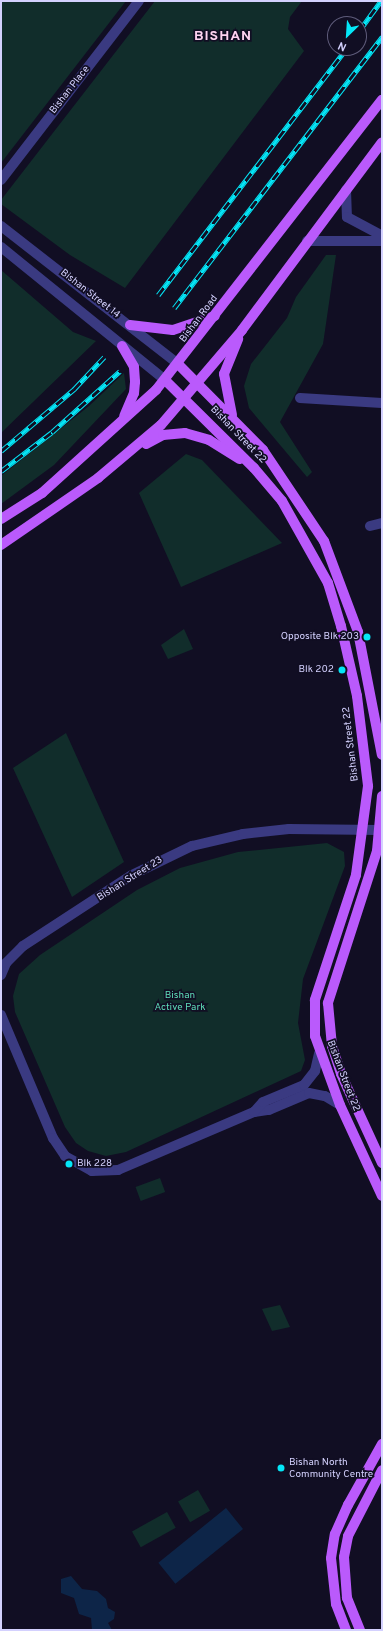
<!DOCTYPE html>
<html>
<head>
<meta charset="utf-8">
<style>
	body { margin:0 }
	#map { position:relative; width:383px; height:1631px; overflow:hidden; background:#110e23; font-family:Overpass,sans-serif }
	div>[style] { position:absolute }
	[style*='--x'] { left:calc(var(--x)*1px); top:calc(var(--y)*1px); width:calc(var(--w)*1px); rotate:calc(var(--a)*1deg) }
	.green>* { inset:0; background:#112d2b; transform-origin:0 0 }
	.water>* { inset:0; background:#0d2548; transform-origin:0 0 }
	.minor>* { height:10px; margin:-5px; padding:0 5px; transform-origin:5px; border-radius:5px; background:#3a3a81 }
	.major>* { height:10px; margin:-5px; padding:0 5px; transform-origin:5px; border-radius:5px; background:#ba5afc }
	.rail>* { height:4.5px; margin-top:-2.25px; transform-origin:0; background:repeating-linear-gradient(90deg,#110e23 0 9px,#04e6f7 0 18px); box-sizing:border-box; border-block:1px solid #04e6f7 }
	.dots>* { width:11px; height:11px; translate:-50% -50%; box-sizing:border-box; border:2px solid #110e23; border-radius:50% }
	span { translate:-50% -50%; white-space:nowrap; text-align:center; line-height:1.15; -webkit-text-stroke:3.5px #110e23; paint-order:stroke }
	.street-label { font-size:10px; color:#d4d1fe }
	.poi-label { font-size:10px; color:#d4d1fe }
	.right { translate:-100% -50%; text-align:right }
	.left { translate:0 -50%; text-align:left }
	.park-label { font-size:10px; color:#5eddb9 }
	.district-label { font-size:14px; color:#fed3f0; font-weight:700; letter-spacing:1px }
	.frame { position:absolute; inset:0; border:2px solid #d4d1fe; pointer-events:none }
	.north { position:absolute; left:327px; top:16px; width:40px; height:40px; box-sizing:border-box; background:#110e23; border:1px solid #5f5c7b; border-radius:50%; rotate:205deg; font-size:11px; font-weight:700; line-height:16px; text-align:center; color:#d4d1fe }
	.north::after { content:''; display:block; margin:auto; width:14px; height:18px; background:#04e6f7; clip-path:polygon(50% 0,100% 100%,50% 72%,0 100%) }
</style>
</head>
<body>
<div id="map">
	<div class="green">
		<i style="clip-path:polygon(1px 1px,126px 1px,1px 163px)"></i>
		<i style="clip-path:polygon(155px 1px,302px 1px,290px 17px,288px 29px,304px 51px,125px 288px,70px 255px,1px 204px,1px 200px)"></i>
		<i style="clip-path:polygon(326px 255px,336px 255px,323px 344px,280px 422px,312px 472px,307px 477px,249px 408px,244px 386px,251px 364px,287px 318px,296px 297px)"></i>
		<i style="clip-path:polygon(1px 270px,73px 332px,96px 341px,1px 433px)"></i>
		<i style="clip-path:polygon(124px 373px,126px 389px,54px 465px,1px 504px,1px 476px,89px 406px)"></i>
		<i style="clip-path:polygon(186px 454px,202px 460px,282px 543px,181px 587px,139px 493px)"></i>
		<i style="clip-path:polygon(184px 629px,193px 649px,168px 659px,161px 645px)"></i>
		<i style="clip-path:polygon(66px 733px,124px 862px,72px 897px,13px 768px)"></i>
		<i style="clip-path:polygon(327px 843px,344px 852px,345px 866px,303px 979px,298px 1023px,305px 1060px,301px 1071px,126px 1152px,106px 1156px,88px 1151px,76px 1143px,65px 1127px,15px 1012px,13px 996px,19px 974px,40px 955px,137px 890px,180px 868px,238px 852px)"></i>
		<i style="left:160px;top:1178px;width:15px;height:26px;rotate:70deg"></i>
		<i style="clip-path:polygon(280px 1305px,290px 1327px,272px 1331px,262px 1309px)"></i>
		<i style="left:198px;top:1490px;width:24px;height:23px;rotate:60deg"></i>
		<i style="left:167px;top:1512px;width:18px;height:40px;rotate:61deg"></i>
	</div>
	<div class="water">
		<i style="left:226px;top:1508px;width:27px;height:87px;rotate:51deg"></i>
		<i style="clip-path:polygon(71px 1576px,82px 1589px,97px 1591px,106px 1599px,108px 1608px,115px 1612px,114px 1619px,108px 1623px,112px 1630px,92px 1630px,91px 1618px,79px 1614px,74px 1598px,61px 1593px,61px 1579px)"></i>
	</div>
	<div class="minor">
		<i style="--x:1;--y:180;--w:226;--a:-52.4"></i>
		<i style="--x:346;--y:190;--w:27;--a:88"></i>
		<i style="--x:347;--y:217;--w:40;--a:28"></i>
		<i style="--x:1;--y:226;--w:224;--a:37.9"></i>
		<i style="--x:307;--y:241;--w:75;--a:0"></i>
		<i style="--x:1;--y:247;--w:211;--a:39"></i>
		<i style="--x:300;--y:398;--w:82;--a:3.5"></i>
		<i style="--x:370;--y:526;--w:12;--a:-14"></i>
		<i style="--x:1;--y:975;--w:13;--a:-67"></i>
		<i style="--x:6;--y:963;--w:24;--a:-45"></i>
		<i style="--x:23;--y:946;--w:130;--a:-33.1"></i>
		<i style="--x:132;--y:875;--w:67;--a:-25.8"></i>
		<i style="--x:192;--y:846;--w:52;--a:-13.2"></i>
		<i style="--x:243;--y:834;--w:46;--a:-6.2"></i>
		<i style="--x:289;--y:829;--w:90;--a:0.6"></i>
		<i style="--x:1;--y:1015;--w:134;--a:67.1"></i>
		<i style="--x:53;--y:1138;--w:22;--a:56"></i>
		<i style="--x:65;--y:1156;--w:31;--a:29"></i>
		<i style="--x:92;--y:1171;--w:26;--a:-2"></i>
		<i style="--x:118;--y:1170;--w:148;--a:-23.1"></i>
		<i style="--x:254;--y:1112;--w:15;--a:-8"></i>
		<i style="--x:269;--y:1110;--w:43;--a:-23"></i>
		<i style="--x:309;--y:1093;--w:16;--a:11"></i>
		<i style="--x:325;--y:1096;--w:17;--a:31"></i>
		<i style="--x:254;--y:1112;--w:13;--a:-48"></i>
		<i style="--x:263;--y:1102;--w:44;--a:-22.5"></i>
		<i style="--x:304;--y:1085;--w:18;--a:-52"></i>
		<i style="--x:315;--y:1071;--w:18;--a:-77"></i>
	</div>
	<div class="major">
		<i style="--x:130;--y:325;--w:43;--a:6.6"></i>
		<i style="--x:173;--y:330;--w:44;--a:-18.4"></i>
		<i style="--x:122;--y:346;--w:24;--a:60"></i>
		<i style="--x:134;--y:367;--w:15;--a:86"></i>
		<i style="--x:135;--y:382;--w:11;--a:95"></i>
		<i style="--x:134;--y:393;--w:25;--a:113"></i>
		<i style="--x:178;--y:364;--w:121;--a:45.3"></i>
		<i style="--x:263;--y:450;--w:110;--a:56.2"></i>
		<i style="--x:324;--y:541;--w:97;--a:69.5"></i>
		<i style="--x:358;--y:632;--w:125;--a:79"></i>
		<i style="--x:165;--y:380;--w:125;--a:44.7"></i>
		<i style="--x:254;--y:468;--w:43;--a:49.7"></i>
		<i style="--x:282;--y:501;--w:94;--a:60.7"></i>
		<i style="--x:328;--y:583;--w:45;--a:73.2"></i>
		<i style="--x:341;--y:626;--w:72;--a:77.1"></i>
		<i style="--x:357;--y:696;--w:91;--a:83"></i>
		<i style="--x:368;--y:786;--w:90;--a:97.7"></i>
		<i style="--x:356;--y:875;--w:132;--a:108.2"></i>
		<i style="--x:315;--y:1000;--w:36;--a:90"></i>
		<i style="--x:315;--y:1036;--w:73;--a:70.1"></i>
		<i style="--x:340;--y:1105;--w:100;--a:65.2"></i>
		<i style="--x:232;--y:415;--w:42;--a:-101"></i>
		<i style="--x:224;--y:374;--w:38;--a:-68"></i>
		<i style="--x:146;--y:444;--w:19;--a:-28"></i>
		<i style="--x:163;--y:435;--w:22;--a:-5"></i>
		<i style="--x:185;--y:433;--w:25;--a:16"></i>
		<i style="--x:209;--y:440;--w:36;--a:32"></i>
		<i style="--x:1;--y:519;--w:49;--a:-32.4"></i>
		<i style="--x:42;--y:493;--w:154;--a:-42.1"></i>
		<i style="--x:156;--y:390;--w:368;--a:-52.1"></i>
		<i style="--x:1;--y:545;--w:118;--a:-34.6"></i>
		<i style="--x:98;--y:478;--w:82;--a:-40.1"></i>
		<i style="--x:161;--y:425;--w:125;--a:-49.5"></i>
		<i style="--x:242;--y:330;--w:234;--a:-53.3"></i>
		<i style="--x:382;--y:796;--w:55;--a:95.2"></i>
		<i style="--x:377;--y:851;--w:160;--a:107.9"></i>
		<i style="--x:328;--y:1003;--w:43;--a:84.7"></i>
		<i style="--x:332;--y:1046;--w:29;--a:72"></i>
		<i style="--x:341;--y:1074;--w:98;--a:65.3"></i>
		<i style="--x:346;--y:1630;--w:28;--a:-111"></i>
		<i style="--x:336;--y:1604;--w:46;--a:-96.2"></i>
		<i style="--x:331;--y:1558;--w:24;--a:-81"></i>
		<i style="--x:335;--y:1534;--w:32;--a:-66"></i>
		<i style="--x:348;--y:1505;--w:70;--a:-60.9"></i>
		<i style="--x:360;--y:1630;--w:35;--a:-112"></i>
		<i style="--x:347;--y:1598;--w:41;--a:-94.2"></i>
		<i style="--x:344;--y:1557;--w:21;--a:-79"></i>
		<i style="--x:348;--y:1536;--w:74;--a:-62.7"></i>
	</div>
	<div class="rail">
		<i style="--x:359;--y:31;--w:37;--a:-54"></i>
		<i style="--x:158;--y:295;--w:311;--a:-52.6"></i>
		<i style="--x:174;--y:308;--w:342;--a:-52.5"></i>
		<i style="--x:1;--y:451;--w:96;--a:-40.3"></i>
		<i style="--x:74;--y:389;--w:44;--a:-46.8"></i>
		<i style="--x:1;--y:471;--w:64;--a:-37.4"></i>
		<i style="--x:52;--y:432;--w:91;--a:-41.9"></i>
	</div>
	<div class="dots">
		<i style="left:367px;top:637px;background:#04e6f7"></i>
		<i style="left:342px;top:670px;background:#04e6f7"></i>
		<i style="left:69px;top:1164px;background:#04e6f7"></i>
		<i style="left:281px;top:1468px;background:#04e6f7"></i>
	</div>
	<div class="street-label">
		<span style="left:70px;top:90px;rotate:-52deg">Bishan Place</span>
		<span style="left:90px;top:294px;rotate:38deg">Bishan Street 14</span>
		<span style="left:199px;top:319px;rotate:-53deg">Bishan Road</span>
		<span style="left:238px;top:435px;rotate:46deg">Bishan Street 22</span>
		<span style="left:351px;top:744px;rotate:-97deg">Bishan Street 22</span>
		<span style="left:130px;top:879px;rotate:-32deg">Bishan Street 23</span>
		<span style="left:343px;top:1076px;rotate:69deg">Bishan Street 22</span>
	</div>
	<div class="poi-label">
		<span class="right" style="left:359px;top:637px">Opposite Blk 203</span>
		<span class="right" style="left:334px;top:670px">Blk 202</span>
		<span class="left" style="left:77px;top:1164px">Blk 228</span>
		<span class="left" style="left:289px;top:1468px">Bishan North<br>Community Centre</span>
	</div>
	<div class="park-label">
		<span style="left:180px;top:1001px">Bishan<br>Active Park</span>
	</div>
	<div class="district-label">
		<span style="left:223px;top:37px">BISHAN</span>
	</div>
	<div class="frame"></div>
	<div class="north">N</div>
</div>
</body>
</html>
